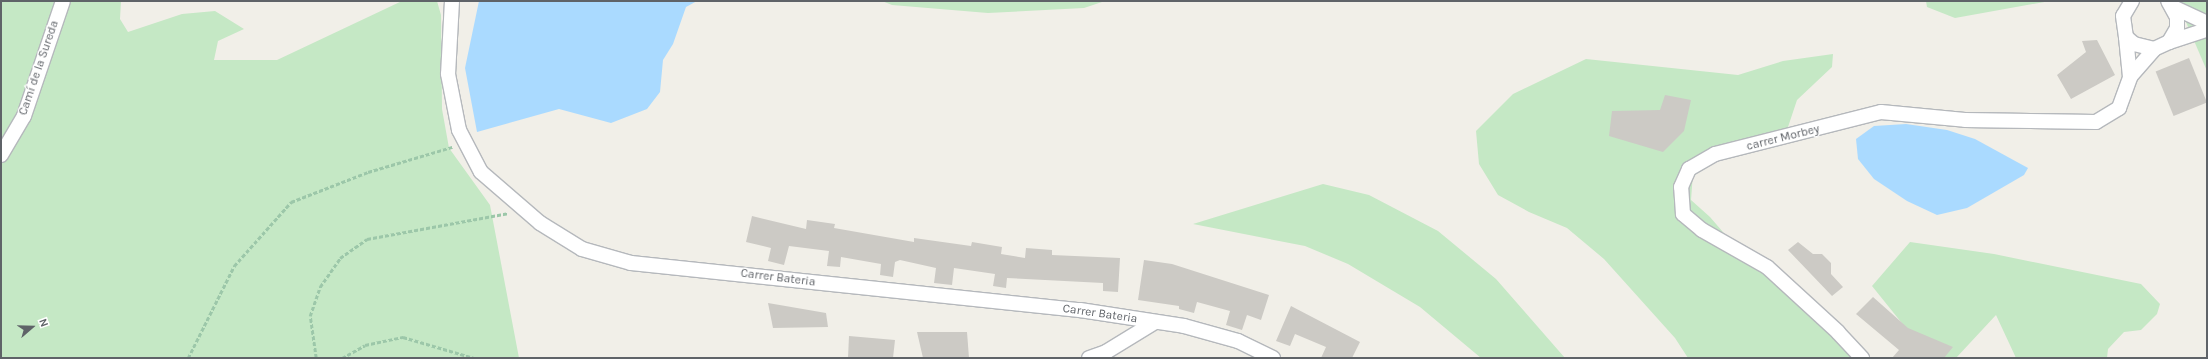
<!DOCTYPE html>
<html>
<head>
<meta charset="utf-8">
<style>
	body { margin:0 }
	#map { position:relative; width:2208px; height:359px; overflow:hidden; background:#f1efe8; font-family:Karla,sans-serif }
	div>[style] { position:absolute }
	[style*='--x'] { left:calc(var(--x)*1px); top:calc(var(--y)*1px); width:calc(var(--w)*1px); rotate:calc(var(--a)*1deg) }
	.green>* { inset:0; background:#c5e8c5 }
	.water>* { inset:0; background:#aadaff }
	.building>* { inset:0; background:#cccac5; transform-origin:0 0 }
	.path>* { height:2.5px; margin-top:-1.25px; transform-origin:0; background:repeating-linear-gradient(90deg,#9cc7a9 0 4px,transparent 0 6px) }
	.roads { filter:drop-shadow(1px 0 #b5b8bc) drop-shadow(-1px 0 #b5b8bc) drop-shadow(0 1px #b5b8bc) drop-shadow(0 -1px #b5b8bc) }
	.minor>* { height:14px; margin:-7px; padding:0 7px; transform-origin:7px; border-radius:7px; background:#fff }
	span { translate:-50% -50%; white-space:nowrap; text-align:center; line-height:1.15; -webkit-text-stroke:3px #fff; paint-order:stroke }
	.street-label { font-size:12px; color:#5f6368 }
	.frame { position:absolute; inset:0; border:2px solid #5f6368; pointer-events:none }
	.north { position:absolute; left:12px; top:307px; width:40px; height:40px; -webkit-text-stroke:3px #fff; paint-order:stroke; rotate:70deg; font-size:11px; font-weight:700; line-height:16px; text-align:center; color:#5f6368 }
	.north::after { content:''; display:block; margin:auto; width:14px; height:18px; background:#5f6368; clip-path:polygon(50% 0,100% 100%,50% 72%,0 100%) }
</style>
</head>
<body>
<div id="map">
	<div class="green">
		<i style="clip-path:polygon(1px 1px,121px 1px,120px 19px,128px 32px,182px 14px,215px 11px,244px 29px,218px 41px,214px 60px,277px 60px,402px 1px,437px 1px,441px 15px,442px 109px,449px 148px,490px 205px,519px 358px,1px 358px)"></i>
		<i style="clip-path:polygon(882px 1px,1105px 1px,1084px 8px,988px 13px,892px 5px)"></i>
		<i style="clip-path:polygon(1926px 1px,2050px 1px,1955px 18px,1927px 7px)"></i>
		<i style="clip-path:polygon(2177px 1px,2207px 1px,2207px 71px)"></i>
		<i style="clip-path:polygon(1833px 54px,1832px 67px,1797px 100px,1785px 136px,1778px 145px,1715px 155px,1693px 173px,1691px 200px,1710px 217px,1741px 253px,1830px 331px,1854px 358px,1688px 358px,1675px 338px,1604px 259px,1567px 228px,1529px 212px,1498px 195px,1479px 164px,1476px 131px,1513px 94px,1586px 59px,1738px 75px,1783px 61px)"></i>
		<i style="clip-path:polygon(1323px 184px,1369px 195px,1438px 231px,1496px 279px,1565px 358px,1481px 358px,1420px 307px,1348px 264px,1305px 246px,1193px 224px)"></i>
		<i style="clip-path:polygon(1910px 242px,1994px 254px,2141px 284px,2160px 304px,2157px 314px,2141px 330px,2124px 332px,2108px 349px,2107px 358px,2016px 358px,1996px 315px,1956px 358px,1930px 358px,1872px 286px)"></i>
	</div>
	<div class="water">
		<i style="clip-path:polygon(479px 1px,697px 1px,686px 7px,673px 44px,663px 60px,660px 92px,647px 109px,611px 123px,559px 109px,477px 132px,465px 68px)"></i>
		<i style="clip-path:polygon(1906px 124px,1947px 130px,1975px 139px,2028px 168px,2024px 175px,1967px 208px,1937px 215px,1907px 201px,1874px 179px,1858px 159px,1856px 139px,1874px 126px)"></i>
	</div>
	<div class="building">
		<i style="clip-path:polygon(2097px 40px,2115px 75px,2071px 99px,2057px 75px,2086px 52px,2082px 41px)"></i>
		<i style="left:2189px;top:58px;width:48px;height:36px;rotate:68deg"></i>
		<i style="clip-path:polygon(1665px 95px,1691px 100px,1684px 131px,1663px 152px,1609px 136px,1612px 111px,1660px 110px)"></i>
		<i style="clip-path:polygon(752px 216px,806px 229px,807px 220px,835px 224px,834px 228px,914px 242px,914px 238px,971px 246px,972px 242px,1002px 247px,1001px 254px,1025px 258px,1026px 248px,1052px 250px,1052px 255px,1120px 258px,1118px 292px,1103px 291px,1103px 283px,1007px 278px,1006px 288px,993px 286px,995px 274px,954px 268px,952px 285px,934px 283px,936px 268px,900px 260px,895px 262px,893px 277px,880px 275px,881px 264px,841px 257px,840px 267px,827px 266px,829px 251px,789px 246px,784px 265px,768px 261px,771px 248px,746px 242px)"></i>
		<i style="clip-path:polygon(1798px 242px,1813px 254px,1822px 254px,1831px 263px,1831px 274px,1843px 287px,1832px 296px,1788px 250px)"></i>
		<i style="clip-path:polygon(1144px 260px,1172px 264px,1269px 295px,1261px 320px,1247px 315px,1242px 330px,1226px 325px,1230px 311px,1197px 302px,1194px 313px,1179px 309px,1179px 306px,1138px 300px)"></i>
		<i style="clip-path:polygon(1873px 297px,1908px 328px,1953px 347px,1944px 358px,1892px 358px,1899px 350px,1856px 314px)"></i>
		<i style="clip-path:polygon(768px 303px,826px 313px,828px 327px,773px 328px)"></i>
		<i style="clip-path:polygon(1291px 306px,1360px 342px,1352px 358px,1321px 358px,1326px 347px,1295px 334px,1290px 346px,1276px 341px)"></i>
		<i style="clip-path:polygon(917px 332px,967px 332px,969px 358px,923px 358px)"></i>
		<i style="clip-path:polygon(849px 336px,895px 340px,893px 358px,848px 358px)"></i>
	</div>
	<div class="path">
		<i style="--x:188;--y:358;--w:103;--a:-63.4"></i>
		<i style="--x:234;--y:266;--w:86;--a:-48.3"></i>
		<i style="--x:291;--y:202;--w:83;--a:-21.3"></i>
		<i style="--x:368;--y:172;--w:88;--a:-16.6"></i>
		<i style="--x:316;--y:358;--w:42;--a:-98.1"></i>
		<i style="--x:310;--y:316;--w:31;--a:-71"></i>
		<i style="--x:320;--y:287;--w:35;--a:-55"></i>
		<i style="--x:340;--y:258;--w:33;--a:-35"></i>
		<i style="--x:367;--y:239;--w:143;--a:-10.4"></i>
		<i style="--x:342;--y:358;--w:26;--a:-29"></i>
		<i style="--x:365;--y:345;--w:39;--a:-12"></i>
		<i style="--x:403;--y:337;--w:74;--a:16.5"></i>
	</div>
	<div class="roads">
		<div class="minor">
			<i style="--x:452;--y:1;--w:73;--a:93.1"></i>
			<i style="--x:448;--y:74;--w:57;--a:78.9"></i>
			<i style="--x:459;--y:130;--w:47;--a:62.4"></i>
			<i style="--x:481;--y:172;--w:78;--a:40.8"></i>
			<i style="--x:540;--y:223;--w:49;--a:31.8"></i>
			<i style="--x:582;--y:249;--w:51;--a:15.9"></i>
			<i style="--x:631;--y:263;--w:451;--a:6"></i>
			<i style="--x:1080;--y:310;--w:105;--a:8.7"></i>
			<i style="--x:1184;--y:326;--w:56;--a:15.5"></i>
			<i style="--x:1238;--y:341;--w:39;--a:26"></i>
			<i style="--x:2132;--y:1;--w:17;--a:121"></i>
			<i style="--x:2123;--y:16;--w:21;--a:82"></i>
			<i style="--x:2126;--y:37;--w:11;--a:41"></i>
			<i style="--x:2134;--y:44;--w:21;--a:14"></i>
			<i style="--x:2154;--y:49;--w:17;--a:-25"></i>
			<i style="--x:2169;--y:42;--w:16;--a:-60"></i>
			<i style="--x:2177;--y:28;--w:11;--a:-90"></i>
			<i style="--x:2177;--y:17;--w:18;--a:-119"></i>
			<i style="--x:2173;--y:7;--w:38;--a:25"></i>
			<i style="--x:2126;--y:37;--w:40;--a:84.3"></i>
			<i style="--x:2169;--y:42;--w:40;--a:-18"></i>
			<i style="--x:1;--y:155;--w:45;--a:-59.5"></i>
			<i style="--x:24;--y:116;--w:121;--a:-71.3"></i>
			<i style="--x:1089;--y:358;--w:18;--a:-19"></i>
			<i style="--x:1106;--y:352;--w:57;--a:-31.5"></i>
			<i style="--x:1862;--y:358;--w:35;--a:-133"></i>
			<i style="--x:1838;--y:332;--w:96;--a:-137.5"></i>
			<i style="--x:1767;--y:267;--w:75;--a:-150.4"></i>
			<i style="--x:1702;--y:230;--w:25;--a:-140"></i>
			<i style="--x:1683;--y:214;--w:27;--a:-94"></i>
			<i style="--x:1681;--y:187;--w:20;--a:-66"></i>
			<i style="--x:1689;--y:169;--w:30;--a:-30"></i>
			<i style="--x:1715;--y:154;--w:171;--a:-14.2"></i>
			<i style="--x:1881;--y:112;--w:84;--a:5.4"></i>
			<i style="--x:1965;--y:120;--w:131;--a:0.9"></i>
			<i style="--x:2096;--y:122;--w:27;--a:-31"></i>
			<i style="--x:2119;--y:108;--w:33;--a:-70"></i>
			<i style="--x:2130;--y:77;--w:37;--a:-49"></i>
		</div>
	</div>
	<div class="street-label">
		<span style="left:39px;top:68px;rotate:-71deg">Camí de la Sureda</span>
		<span style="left:1783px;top:138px;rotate:-14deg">carrer Morbey</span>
		<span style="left:778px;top:278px;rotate:7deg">Carrer Bateria</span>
		<span style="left:1100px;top:314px;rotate:8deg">Carrer Bateria</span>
	</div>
	<div class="frame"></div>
	<div class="north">N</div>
</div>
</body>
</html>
